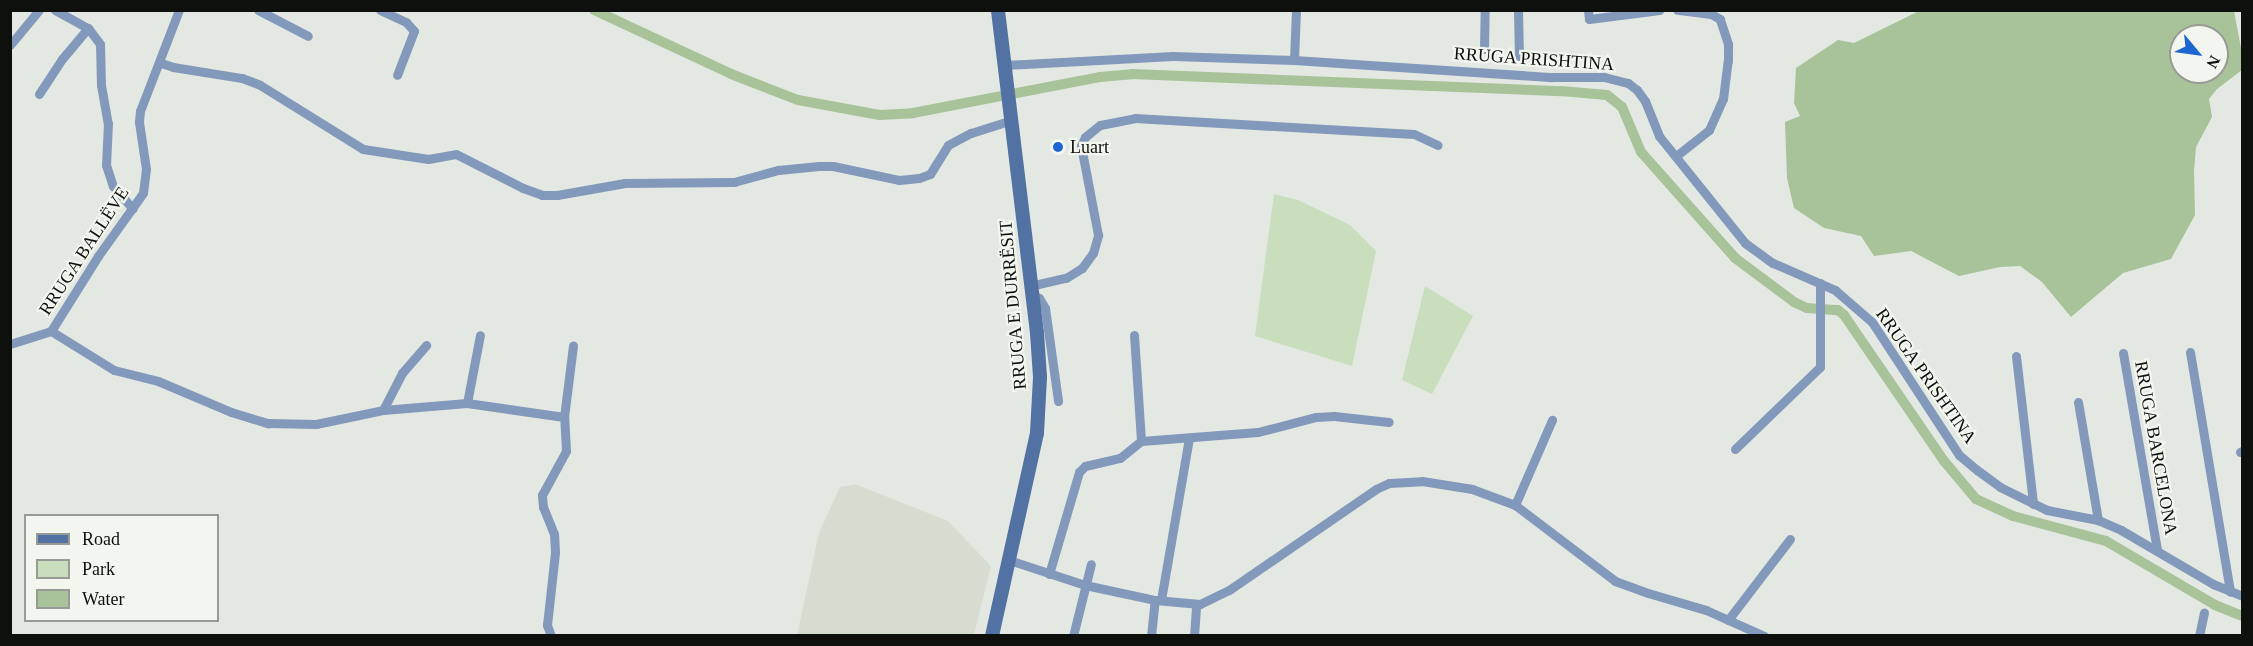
<!DOCTYPE html>
<html>
<head>
<meta charset="utf-8">
<style>
	body { margin:0 }
	#map { position:relative; width:2253px; height:646px; overflow:hidden; background:#e4e8e2; font-family:"Times New Roman",serif }
	div>[style] { position:absolute }
	[style*='--x'] { left:calc(var(--x)*1px); top:calc(var(--y)*1px); width:calc(var(--w)*1px); rotate:calc(var(--a)*1deg) }
	.built>* { inset:0; background:#d5ddd0 }
	.green>* { inset:0; background:#c9debd }
	.water>* { inset:0; background:#a8c399 }
	.canal>* { height:10px; margin:-5px; padding:0 5px; transform-origin:5px; border-radius:5px; background:#a8c399 }
	.street>* { height:9px; margin:-4.5px; padding:0 4.5px; transform-origin:4.5px; border-radius:4.5px; background:#8399bb }
	.secondary>* { height:14px; margin:-7px; padding:0 7px; transform-origin:7px; border-radius:7px; background:#5272a3 }
	.dots>* { width:16px; height:16px; translate:-50% -50%; box-sizing:border-box; border:3px solid #f2f6ef; border-radius:50% }
	span { translate:-50% -50%; white-space:nowrap; text-align:center; line-height:1.15; -webkit-text-stroke:4.5px #f2f6ef; paint-order:stroke }
	.street-label { font-size:18px; color:#0e100e }
	.poi-label { font-size:18px; color:#0e100e }
	.left { translate:0 -50%; text-align:left }
	.frame { position:absolute; inset:0; border:12px solid #0e100e; pointer-events:none }
	.legend { position:absolute; left:24px; top:514px; width:195px; height:108px; box-sizing:border-box; background:#f2f6ef; border:2px solid #979a95; margin:0; padding:8px 10px; list-style:none; font-size:18px; color:#0e100e }
	.legend li { display:flex; align-items:center; gap:12px; height:30px }
	.legend b { width:30px; border:2px solid #979a95 }
	.north { position:absolute; left:2169px; top:24px; width:60px; height:60px; box-sizing:border-box; background:#f2f6ef; border:2px solid #979a95; border-radius:50%; rotate:119deg; font-size:16px; font-weight:700; line-height:24px; text-align:center; color:#0e100e }
	.north::after { content:''; display:block; margin:auto; width:21px; height:27px; background:#1d65d0; clip-path:polygon(50% 0,100% 100%,50% 72%,0 100%) }
</style>
</head>
<body>
<div id="map">
	<div class="built">
		<i style="clip-path:polygon(855px 484px,948px 521px,991px 566px,974px 635px,797px 635px,819px 533px,840px 487px)"></i>
	</div>
	<div class="green">
		<i style="clip-path:polygon(1274px 194px,1298px 200px,1350px 225px,1376px 251px,1352px 366px,1255px 336px)"></i>
		<i style="clip-path:polygon(1425px 286px,1473px 316px,1432px 394px,1402px 380px)"></i>
	</div>
	<div class="water">
		<i style="clip-path:polygon(evenodd,1921px 10px,2234px 11px,2242px 53px,2242px 70px,2217px 89px,2209px 99px,2212px 117px,2196px 147px,2194px 171px,2195px 215px,2171px 259px,2123px 273px,2071px 317px,2042px 282px,2020px 266px,2000px 267px,1959px 276px,1911px 251px,1874px 256px,1861px 236px,1824px 228px,1794px 208px,1787px 178px,1785px 122px,1800px 116px,1794px 103px,1796px 68px,1838px 40px,1854px 43px,1921px 10px,2181px 36px,2217px 36px,2217px 72px,2181px 72px,2181px 36px)"></i>
	</div>
	<div class="canal">
		<i style="--x:594;--y:10;--w:151;--a:25"></i>
		<i style="--x:731;--y:74;--w:72;--a:21.2"></i>
		<i style="--x:798;--y:100;--w:83;--a:10.4"></i>
		<i style="--x:880;--y:115;--w:33;--a:-3"></i>
		<i style="--x:913;--y:113;--w:190;--a:-10.9"></i>
		<i style="--x:1100;--y:77;--w:32;--a:-5"></i>
		<i style="--x:1132;--y:74;--w:429;--a:2.3"></i>
		<i style="--x:1561;--y:91;--w:46;--a:5"></i>
		<i style="--x:1607;--y:95;--w:19;--a:39"></i>
		<i style="--x:1622;--y:107;--w:49;--a:67.1"></i>
		<i style="--x:1641;--y:152;--w:142;--a:48.4"></i>
		<i style="--x:1735;--y:258;--w:74;--a:36.7"></i>
		<i style="--x:1794;--y:302;--w:14;--a:25"></i>
		<i style="--x:1807;--y:308;--w:31;--a:4"></i>
		<i style="--x:1838;--y:310;--w:8;--a:40"></i>
		<i style="--x:1844;--y:315;--w:177;--a:55.6"></i>
		<i style="--x:1944;--y:461;--w:50;--a:49.9"></i>
		<i style="--x:1976;--y:499;--w:41;--a:24.7"></i>
		<i style="--x:2013;--y:516;--w:96;--a:15"></i>
		<i style="--x:2106;--y:541;--w:126;--a:30.4"></i>
		<i style="--x:2215;--y:605;--w:29;--a:22"></i>
	</div>
	<div class="street">
		<i style="--x:55;--y:10;--w:38;--a:29"></i>
		<i style="--x:88;--y:28;--w:20;--a:53"></i>
		<i style="--x:100;--y:44;--w:41;--a:88.6"></i>
		<i style="--x:101;--y:85;--w:39;--a:80"></i>
		<i style="--x:108;--y:123;--w:42;--a:92.7"></i>
		<i style="--x:106;--y:165;--w:22;--a:72"></i>
		<i style="--x:113;--y:186;--w:30;--a:49"></i>
		<i style="--x:258;--y:10;--w:56;--a:27.5"></i>
		<i style="--x:380;--y:10;--w:29;--a:25"></i>
		<i style="--x:406;--y:22;--w:12;--a:48"></i>
		<i style="--x:414;--y:31;--w:47;--a:111.1"></i>
		<i style="--x:1518;--y:10;--w:46;--a:88.8"></i>
		<i style="--x:1588;--y:10;--w:9;--a:84"></i>
		<i style="--x:1589;--y:19;--w:71;--a:-7.3"></i>
		<i style="--x:10;--y:45;--w:45;--a:-50.4"></i>
		<i style="--x:1484;--y:49;--w:39;--a:-89"></i>
		<i style="--x:1294;--y:60;--w:50;--a:-87.7"></i>
		<i style="--x:161;--y:63;--w:13;--a:18"></i>
		<i style="--x:173;--y:67;--w:70;--a:9.1"></i>
		<i style="--x:242;--y:78;--w:19;--a:21"></i>
		<i style="--x:260;--y:85;--w:121;--a:31.9"></i>
		<i style="--x:363;--y:149;--w:66;--a:8.7"></i>
		<i style="--x:428;--y:159;--w:28;--a:-10"></i>
		<i style="--x:456;--y:154;--w:75;--a:26.9"></i>
		<i style="--x:523;--y:188;--w:20;--a:20"></i>
		<i style="--x:542;--y:195;--w:15;--a:0"></i>
		<i style="--x:557;--y:195;--w:69;--a:-10"></i>
		<i style="--x:625;--y:183;--w:109;--a:-0.5"></i>
		<i style="--x:734;--y:182;--w:46;--a:-15.3"></i>
		<i style="--x:778;--y:170;--w:41;--a:-5.6"></i>
		<i style="--x:819;--y:166;--w:14;--a:0"></i>
		<i style="--x:833;--y:166;--w:67;--a:12"></i>
		<i style="--x:899;--y:180;--w:20;--a:-6"></i>
		<i style="--x:919;--y:178;--w:12;--a:-20"></i>
		<i style="--x:930;--y:174;--w:34;--a:-58"></i>
		<i style="--x:948;--y:145;--w:26;--a:-28"></i>
		<i style="--x:971;--y:133;--w:43;--a:-17.6"></i>
		<i style="--x:1005;--y:65;--w:168;--a:-3.1"></i>
		<i style="--x:1173;--y:56;--w:121;--a:1.9"></i>
		<i style="--x:1294;--y:60;--w:259;--a:3.8"></i>
		<i style="--x:1552;--y:77;--w:52;--a:0"></i>
		<i style="--x:1604;--y:77;--w:25;--a:14"></i>
		<i style="--x:1628;--y:83;--w:11;--a:38"></i>
		<i style="--x:1637;--y:90;--w:14;--a:54"></i>
		<i style="--x:1645;--y:101;--w:38;--a:68"></i>
		<i style="--x:1659;--y:136;--w:137;--a:51.2"></i>
		<i style="--x:1745;--y:243;--w:34;--a:36"></i>
		<i style="--x:1773;--y:263;--w:68;--a:23.5"></i>
		<i style="--x:1835;--y:290;--w:49;--a:40.9"></i>
		<i style="--x:1872;--y:322;--w:159;--a:56.8"></i>
		<i style="--x:1959;--y:455;--w:23;--a:40"></i>
		<i style="--x:1977;--y:470;--w:29;--a:36"></i>
		<i style="--x:2000;--y:487;--w:52;--a:26.1"></i>
		<i style="--x:2047;--y:510;--w:52;--a:11.1"></i>
		<i style="--x:2098;--y:520;--w:25;--a:23"></i>
		<i style="--x:2121;--y:530;--w:107;--a:30.4"></i>
		<i style="--x:2213;--y:584;--w:31;--a:22"></i>
		<i style="--x:39;--y:94;--w:42;--a:-56.7"></i>
		<i style="--x:62;--y:59;--w:40;--a:-50"></i>
		<i style="--x:1676;--y:156;--w:42;--a:-38.2"></i>
		<i style="--x:1709;--y:130;--w:34;--a:-66"></i>
		<i style="--x:1723;--y:99;--w:38;--a:-83"></i>
		<i style="--x:1728;--y:61;--w:17;--a:-90"></i>
		<i style="--x:1728;--y:44;--w:26;--a:-108"></i>
		<i style="--x:1720;--y:19;--w:10;--a:-151"></i>
		<i style="--x:1711;--y:14;--w:34;--a:-173"></i>
		<i style="--x:1030;--y:286;--w:37;--a:-13"></i>
		<i style="--x:1066;--y:278;--w:19;--a:-32"></i>
		<i style="--x:1082;--y:268;--w:19;--a:-54"></i>
		<i style="--x:1093;--y:253;--w:19;--a:-74"></i>
		<i style="--x:1098;--y:235;--w:91;--a:-100.8"></i>
		<i style="--x:1081;--y:146;--w:10;--a:-66"></i>
		<i style="--x:1085;--y:137;--w:19;--a:-39"></i>
		<i style="--x:1100;--y:125;--w:36;--a:-11"></i>
		<i style="--x:1135;--y:118;--w:279;--a:3.3"></i>
		<i style="--x:1414;--y:134;--w:26;--a:25"></i>
		<i style="--x:1031;--y:294;--w:9;--a:27"></i>
		<i style="--x:1039;--y:298;--w:12;--a:59"></i>
		<i style="--x:1045;--y:308;--w:94;--a:82"></i>
		<i style="--x:51;--y:331;--w:74;--a:31.8"></i>
		<i style="--x:114;--y:370;--w:45;--a:14"></i>
		<i style="--x:158;--y:381;--w:79;--a:23"></i>
		<i style="--x:231;--y:412;--w:39;--a:17"></i>
		<i style="--x:268;--y:423;--w:48;--a:1.2"></i>
		<i style="--x:316;--y:424;--w:68;--a:-11.8"></i>
		<i style="--x:383;--y:410;--w:84;--a:-4.8"></i>
		<i style="--x:467;--y:403;--w:98;--a:8.2"></i>
		<i style="--x:1134;--y:335;--w:106;--a:86.2"></i>
		<i style="--x:10;--y:344;--w:43;--a:-17.6"></i>
		<i style="--x:51;--y:331;--w:89;--a:-57.9"></i>
		<i style="--x:98;--y:256;--w:77;--a:-54.5"></i>
		<i style="--x:143;--y:193;--w:24;--a:-83"></i>
		<i style="--x:146;--y:169;--w:48;--a:-98.5"></i>
		<i style="--x:139;--y:122;--w:11;--a:-85"></i>
		<i style="--x:140;--y:111;--w:108;--a:-68.9"></i>
		<i style="--x:2190;--y:352;--w:243;--a:80.5"></i>
		<i style="--x:2123;--y:353;--w:200;--a:80.2"></i>
		<i style="--x:2016;--y:356;--w:149;--a:83.4"></i>
		<i style="--x:2078;--y:402;--w:120;--a:80.4"></i>
		<i style="--x:467;--y:403;--w:69;--a:-79.2"></i>
		<i style="--x:383;--y:410;--w:42;--a:-62.8"></i>
		<i style="--x:402;--y:373;--w:37;--a:-49"></i>
		<i style="--x:1735;--y:449;--w:118;--a:-44"></i>
		<i style="--x:1820;--y:367;--w:84;--a:-90"></i>
		<i style="--x:2240;--y:452;--w:2;--a:-27"></i>
		<i style="--x:1515;--y:505;--w:93;--a:-66.5"></i>
		<i style="--x:1009;--y:560;--w:80;--a:18.2"></i>
		<i style="--x:1085;--y:585;--w:72;--a:12.1"></i>
		<i style="--x:1155;--y:600;--w:45;--a:5.1"></i>
		<i style="--x:1200;--y:604;--w:32;--a:-26"></i>
		<i style="--x:1229;--y:590;--w:178;--a:-34.5"></i>
		<i style="--x:1376;--y:489;--w:14;--a:-25"></i>
		<i style="--x:1389;--y:483;--w:33;--a:-3"></i>
		<i style="--x:1422;--y:481;--w:51;--a:9.1"></i>
		<i style="--x:1472;--y:489;--w:46;--a:20.4"></i>
		<i style="--x:1515;--y:505;--w:126;--a:37.2"></i>
		<i style="--x:1615;--y:581;--w:35;--a:20"></i>
		<i style="--x:1648;--y:593;--w:60;--a:16.3"></i>
		<i style="--x:1706;--y:610;--w:64;--a:24.1"></i>
		<i style="--x:1049;--y:574;--w:106;--a:-73.6"></i>
		<i style="--x:1079;--y:472;--w:8;--a:-45"></i>
		<i style="--x:1085;--y:466;--w:36;--a:-13"></i>
		<i style="--x:1120;--y:458;--w:27;--a:-39"></i>
		<i style="--x:1141;--y:441;--w:117;--a:-4.4"></i>
		<i style="--x:1258;--y:432;--w:60;--a:-14.5"></i>
		<i style="--x:1316;--y:417;--w:18;--a:-3"></i>
		<i style="--x:1334;--y:416;--w:55;--a:6.2"></i>
		<i style="--x:1161;--y:600;--w:164;--a:-80.2"></i>
		<i style="--x:1728;--y:620;--w:102;--a:-52.6"></i>
		<i style="--x:551;--y:636;--w:12;--a:-110"></i>
		<i style="--x:547;--y:625;--w:73;--a:-83.7"></i>
		<i style="--x:555;--y:552;--w:18;--a:-93"></i>
		<i style="--x:554;--y:534;--w:29;--a:-112"></i>
		<i style="--x:543;--y:507;--w:12;--a:-95"></i>
		<i style="--x:542;--y:495;--w:50;--a:-61.4"></i>
		<i style="--x:566;--y:451;--w:34;--a:-93"></i>
		<i style="--x:564;--y:417;--w:72;--a:-82.8"></i>
		<i style="--x:1073;--y:636;--w:74;--a:-76"></i>
		<i style="--x:1151;--y:636;--w:36;--a:-84"></i>
		<i style="--x:1194;--y:636;--w:32;--a:-86"></i>
		<i style="--x:2199;--y:636;--w:24;--a:-78"></i>
	</div>
	<div class="secondary">
		<i style="--x:992;--y:636;--w:208;--a:-77.5"></i>
		<i style="--x:1037;--y:433;--w:56;--a:-86.9"></i>
		<i style="--x:1040;--y:377;--w:44;--a:-93.9"></i>
		<i style="--x:1037;--y:333;--w:325;--a:-96.9"></i>
	</div>
	<div class="dots">
		<i style="left:1058px;top:147px;background:#1d65d0"></i>
	</div>
	<div class="street-label">
		<span style="left:1534px;top:59px;rotate:4deg">RRUGA PRISHTINA</span>
		<span style="left:84px;top:251px;rotate:-57deg">RRUGA BALLËVE</span>
		<span style="left:1013px;top:305px;rotate:-95deg">RRUGA E DURRËSIT</span>
		<span style="left:1926px;top:376px;rotate:55deg">RRUGA PRISHTINA</span>
		<span style="left:2156px;top:448px;rotate:80deg">RRUGA BARCELONA</span>
	</div>
	<div class="poi-label">
		<span class="left" style="left:1070px;top:147px">Luart</span>
	</div>
	<div class="frame"></div>
	<ul class="legend">
	<li><b style="height:8px;background:#5272a3"></b>Road</li>
	<li><b style="height:16px;background:#c9debd"></b>Park</li>
	<li><b style="height:16px;background:#a8c399"></b>Water</li>
	</ul>
	<div class="north">N</div>
</div>
</body>
</html>
